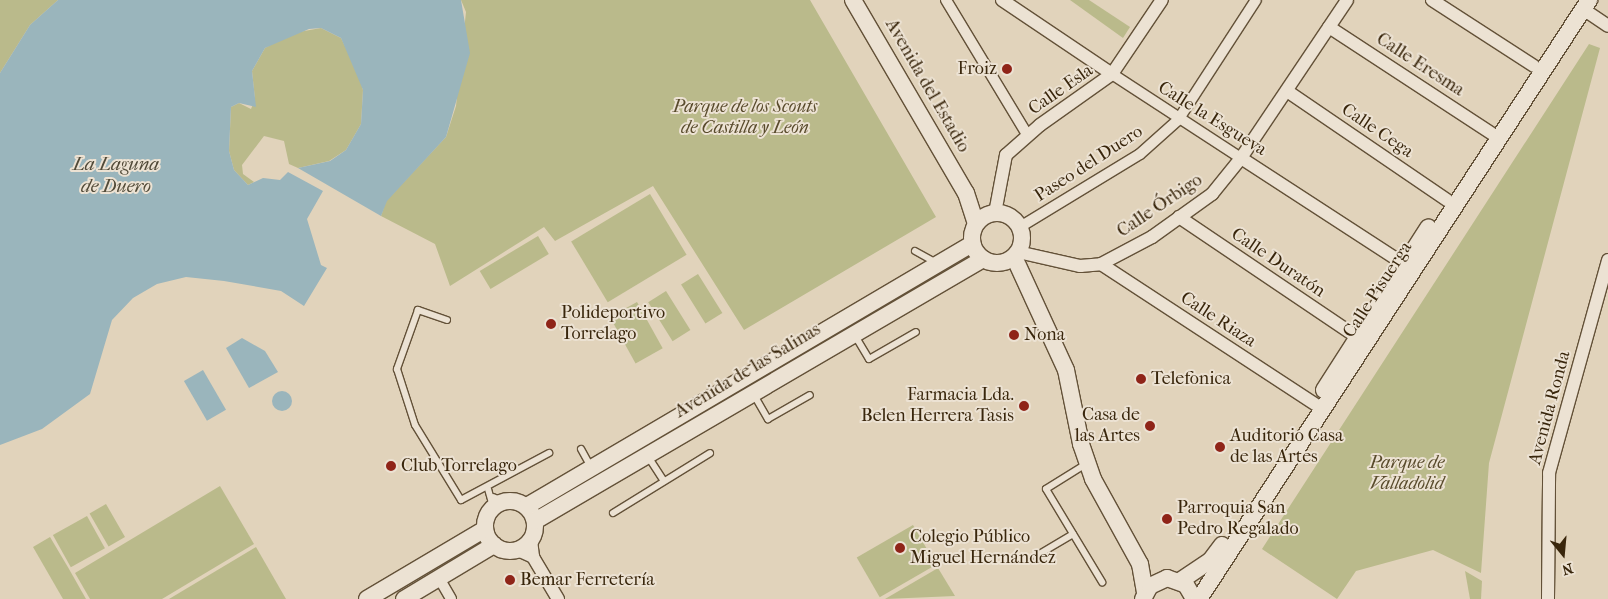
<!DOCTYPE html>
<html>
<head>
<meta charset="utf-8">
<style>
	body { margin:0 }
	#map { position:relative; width:1608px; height:599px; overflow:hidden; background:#e1d3bb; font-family:"IM FELL French Canon",serif }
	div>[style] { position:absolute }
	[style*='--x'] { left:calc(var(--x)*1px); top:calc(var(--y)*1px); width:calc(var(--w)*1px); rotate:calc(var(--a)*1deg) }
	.green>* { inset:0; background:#baba8b; transform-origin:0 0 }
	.water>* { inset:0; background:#9ab5bc; transform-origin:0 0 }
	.round { border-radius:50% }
	.roads { filter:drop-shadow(1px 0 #635138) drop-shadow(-1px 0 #635138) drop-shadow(0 1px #635138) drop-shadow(0 -1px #635138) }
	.service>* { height:6px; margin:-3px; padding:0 3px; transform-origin:3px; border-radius:3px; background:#ece2d3 }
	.pedestrian>* { height:10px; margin:-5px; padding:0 5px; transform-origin:5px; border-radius:5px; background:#ece2d3 }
	.minor>* { height:12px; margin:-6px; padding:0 6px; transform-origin:6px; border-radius:6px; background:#ece2d3 }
	.tertiary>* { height:16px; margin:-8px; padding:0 8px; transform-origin:8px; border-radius:8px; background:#ece2d3 }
	.tertiary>.ring { margin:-8px; padding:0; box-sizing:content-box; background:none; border:16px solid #ece2d3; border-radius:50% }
	.dots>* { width:14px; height:14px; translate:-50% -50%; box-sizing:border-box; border:2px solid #ece2d3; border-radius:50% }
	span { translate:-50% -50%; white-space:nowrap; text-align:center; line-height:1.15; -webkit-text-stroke:4px #ece2d3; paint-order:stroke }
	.street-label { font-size:18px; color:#39260c }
	.poi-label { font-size:18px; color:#39260c }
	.right { translate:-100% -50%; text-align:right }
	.left { translate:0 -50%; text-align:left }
	.park-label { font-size:18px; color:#594b2c; font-style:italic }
	.water-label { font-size:19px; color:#514a38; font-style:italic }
	.north { position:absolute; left:1538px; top:529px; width:50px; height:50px; -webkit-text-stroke:4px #ece2d3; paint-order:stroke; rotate:163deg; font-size:14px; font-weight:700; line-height:20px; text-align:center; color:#39260c }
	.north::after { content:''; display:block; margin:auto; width:18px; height:22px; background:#39260c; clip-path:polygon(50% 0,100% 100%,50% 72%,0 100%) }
</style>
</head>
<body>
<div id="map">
	<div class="green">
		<i style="clip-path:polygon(0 0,58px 0,30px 25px,0 73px)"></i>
		<i style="clip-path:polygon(461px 0,810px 0,936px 217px,744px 330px,653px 186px,555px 241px,544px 227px,450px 286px,435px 244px,381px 216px,386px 201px,446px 137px,456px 106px,466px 12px)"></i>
		<i style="clip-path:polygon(1070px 0,1089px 0,1130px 27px,1123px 38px)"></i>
		<i style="clip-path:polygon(321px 28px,341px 38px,357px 70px,363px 90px,361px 124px,346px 150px,329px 161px,298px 168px,289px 164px,284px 141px,264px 136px,242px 165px,243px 174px,254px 182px,248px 185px,234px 170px,229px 151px,231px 107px,239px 103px,251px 109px,255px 99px,252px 71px,265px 48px,293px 33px)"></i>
		<i style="clip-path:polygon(1589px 44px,1600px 48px,1489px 463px,1481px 573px,1433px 550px,1356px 571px,1337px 599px,1262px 549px)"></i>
		<i style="left:650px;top:194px;width:71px;height:92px;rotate:59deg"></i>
		<i style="left:538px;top:236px;width:21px;height:68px;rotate:59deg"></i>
		<i style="left:698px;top:274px;width:46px;height:20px;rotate:58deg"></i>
		<i style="left:666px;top:291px;width:46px;height:21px;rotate:58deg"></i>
		<i style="left:637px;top:302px;width:53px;height:31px;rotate:61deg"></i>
		<i style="clip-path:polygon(220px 486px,254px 544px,162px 599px,90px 599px,75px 573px)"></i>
		<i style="left:106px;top:504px;width:38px;height:19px;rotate:60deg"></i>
		<i style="left:87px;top:516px;width:37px;height:39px;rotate:61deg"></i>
		<i style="left:913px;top:525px;width:46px;height:65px;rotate:60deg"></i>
		<i style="clip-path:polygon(50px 537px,69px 569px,86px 599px,63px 599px,33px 547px)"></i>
		<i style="clip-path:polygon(256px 547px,286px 599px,169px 599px)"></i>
		<i style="clip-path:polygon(938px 568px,955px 596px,885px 599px)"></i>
		<i style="clip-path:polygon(1465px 571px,1482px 581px,1481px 599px,1470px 599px)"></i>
	</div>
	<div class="water">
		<i style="clip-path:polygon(58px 0,461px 0,470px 53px,446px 137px,387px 201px,381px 216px,298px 168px,330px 161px,346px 150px,361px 124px,363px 90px,341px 38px,321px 28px,309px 29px,265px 48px,252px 71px,256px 107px,239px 103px,231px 107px,229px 151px,234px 170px,248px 185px,263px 178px,280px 180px,288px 172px,323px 191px,307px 219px,321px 265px,327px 268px,304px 306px,281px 291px,224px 281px,186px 277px,157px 284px,133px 298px,112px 320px,90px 394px,42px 429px,0 445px,0 73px,30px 25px)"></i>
		<i style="clip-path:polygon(242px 338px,265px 351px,278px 372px,249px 388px,226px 348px)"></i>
		<i style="left:203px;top:370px;width:46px;height:22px;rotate:60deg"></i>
		<i class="round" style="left:272px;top:391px;width:20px;height:20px"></i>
	</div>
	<div class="roads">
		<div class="service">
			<i style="--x:915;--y:251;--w:25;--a:29"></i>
			<i style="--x:447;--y:320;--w:31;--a:-161"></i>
			<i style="--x:418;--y:310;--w:63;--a:109.6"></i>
			<i style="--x:397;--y:369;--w:59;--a:72.2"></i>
			<i style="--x:415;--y:425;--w:88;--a:58.5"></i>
			<i style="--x:461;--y:500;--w:100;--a:-28.1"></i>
			<i style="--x:854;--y:334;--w:29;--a:59"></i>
			<i style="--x:869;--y:359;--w:54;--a:-29.9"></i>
			<i style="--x:754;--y:395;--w:28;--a:60"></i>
			<i style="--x:768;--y:419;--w:48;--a:-29.7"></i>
			<i style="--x:581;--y:449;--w:21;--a:61"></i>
			<i style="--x:647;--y:455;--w:31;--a:57"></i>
			<i style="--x:1086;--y:464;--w:47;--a:148"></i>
			<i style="--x:1046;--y:489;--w:109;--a:58.9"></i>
			<i style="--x:488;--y:489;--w:18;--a:74"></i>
			<i style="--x:493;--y:497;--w:10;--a:24"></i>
			<i style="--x:613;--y:513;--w:114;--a:-31.7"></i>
			<i style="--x:1036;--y:556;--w:43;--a:-30.7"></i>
		</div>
		<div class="pedestrian">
			<i style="--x:946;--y:0;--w:159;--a:58.9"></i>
			<i style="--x:1112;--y:74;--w:154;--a:33.1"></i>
			<i style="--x:1020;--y:227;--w:140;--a:-31.3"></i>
			<i style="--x:1140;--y:154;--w:51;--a:-41.8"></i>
			<i style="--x:1178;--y:120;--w:143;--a:-57"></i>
			<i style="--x:439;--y:578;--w:24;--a:60"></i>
		</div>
		<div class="minor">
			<i style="--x:1002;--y:0;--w:133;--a:33.9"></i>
			<i style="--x:1432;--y:0;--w:121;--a:32.9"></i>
			<i style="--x:1583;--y:9;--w:30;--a:34"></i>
			<i style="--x:1329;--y:27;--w:194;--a:33.2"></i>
			<i style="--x:1287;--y:91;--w:194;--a:34.3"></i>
			<i style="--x:1241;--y:158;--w:194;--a:33"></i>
			<i style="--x:995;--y:213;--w:59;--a:-79.3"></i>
			<i style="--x:1006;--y:155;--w:45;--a:-41.4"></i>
			<i style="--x:1040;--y:125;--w:88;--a:-35.3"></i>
			<i style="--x:1112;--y:74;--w:89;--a:-56"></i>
			<i style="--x:1179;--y:217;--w:215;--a:34"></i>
			<i style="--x:1018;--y:252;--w:64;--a:12.7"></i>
			<i style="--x:1080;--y:266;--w:21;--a:-5"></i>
			<i style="--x:1101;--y:264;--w:58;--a:-27.9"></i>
			<i style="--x:1152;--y:237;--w:74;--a:-35.6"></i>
			<i style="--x:1212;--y:194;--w:46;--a:-51.1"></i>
			<i style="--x:1241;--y:158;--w:190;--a:-56.1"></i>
			<i style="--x:1101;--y:264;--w:256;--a:33.2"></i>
			<i style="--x:531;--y:540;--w:17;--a:83"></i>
			<i style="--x:533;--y:557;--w:49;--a:59.2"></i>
			<i style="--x:518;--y:550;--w:17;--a:25"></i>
			<i style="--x:1548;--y:599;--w:126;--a:-89.5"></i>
			<i style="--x:1549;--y:473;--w:221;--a:-74.5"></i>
		</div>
		<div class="tertiary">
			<i style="--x:853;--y:0;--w:224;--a:59.7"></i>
			<i style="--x:966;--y:193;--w:32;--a:72"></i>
			<i class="ring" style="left:972px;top:213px;width:34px;height:34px"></i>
			<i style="--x:1014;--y:257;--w:124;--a:65.3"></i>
			<i style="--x:1066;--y:370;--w:76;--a:78.5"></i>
			<i style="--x:1081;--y:444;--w:37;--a:71"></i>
			<i style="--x:1093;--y:479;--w:97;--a:61.1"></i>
			<i style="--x:1140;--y:564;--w:29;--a:80"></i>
			<i style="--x:1324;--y:390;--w:193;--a:-57.3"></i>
			<i class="ring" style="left:485px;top:501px;width:34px;height:34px"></i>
			<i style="--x:527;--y:506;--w:516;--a:-30.49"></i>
			<i style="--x:535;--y:521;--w:519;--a:-30.32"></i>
			<i style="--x:1180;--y:581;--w:36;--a:-34"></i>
			<i style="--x:1210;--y:561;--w:20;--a:-53"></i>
			<i style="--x:367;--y:599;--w:137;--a:-30.7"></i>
			<i style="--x:404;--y:599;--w:105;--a:-31"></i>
			<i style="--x:1143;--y:599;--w:15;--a:-62"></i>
			<i style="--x:1150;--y:586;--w:19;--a:-25"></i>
			<i style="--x:1167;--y:578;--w:20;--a:20"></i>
			<i style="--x:1186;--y:585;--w:16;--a:60"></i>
			<i style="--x:1199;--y:599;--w:715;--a:-56.93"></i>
		</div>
	</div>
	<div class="dots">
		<i style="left:1007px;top:69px;background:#8f2418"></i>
		<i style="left:551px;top:324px;background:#8f2418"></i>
		<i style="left:1014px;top:335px;background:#8f2418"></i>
		<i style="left:1141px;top:379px;background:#8f2418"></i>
		<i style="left:1024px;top:406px;background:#8f2418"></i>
		<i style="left:1150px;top:426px;background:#8f2418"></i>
		<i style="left:1220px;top:447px;background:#8f2418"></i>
		<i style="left:391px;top:466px;background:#8f2418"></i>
		<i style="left:1167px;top:519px;background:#8f2418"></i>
		<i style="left:900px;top:548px;background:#8f2418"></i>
		<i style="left:510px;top:580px;background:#8f2418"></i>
	</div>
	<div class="street-label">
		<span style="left:1420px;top:65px;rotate:33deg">Calle Eresma</span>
		<span style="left:927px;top:86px;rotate:60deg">Avenida del Estadio</span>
		<span style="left:1061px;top:90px;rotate:-35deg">Calle Esla</span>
		<span style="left:1212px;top:119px;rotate:32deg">Calle la Esgueva</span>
		<span style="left:1377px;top:131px;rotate:34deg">Calle Cega</span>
		<span style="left:1089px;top:164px;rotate:-33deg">Paseo del Duero</span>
		<span style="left:1160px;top:206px;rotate:-34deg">Calle Órbigo</span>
		<span style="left:1278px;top:263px;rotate:34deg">Calle Duratón</span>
		<span style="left:1378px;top:290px;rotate:-57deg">Calle Pisuerga</span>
		<span style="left:1218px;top:320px;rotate:33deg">Calle Riaza</span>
		<span style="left:748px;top:371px;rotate:-31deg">Avenida de las Salinas</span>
		<span style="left:1550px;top:408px;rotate:-75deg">Avenida Ronda</span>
	</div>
	<div class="poi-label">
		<span class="right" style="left:997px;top:69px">Froiz</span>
		<span class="left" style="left:561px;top:324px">Polideportivo<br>Torrelago</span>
		<span class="left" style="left:1024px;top:335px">Nona</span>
		<span class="left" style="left:1151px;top:379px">Telefonica</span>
		<span class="right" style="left:1014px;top:406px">Farmacia Lda.<br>Belen Herrera Tasis</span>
		<span class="right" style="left:1140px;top:426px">Casa de<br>las Artes</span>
		<span class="left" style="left:1230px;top:447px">Auditorio Casa<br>de las Artes</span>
		<span class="left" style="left:401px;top:466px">Club Torrelago</span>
		<span class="left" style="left:1177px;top:519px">Parroquia San<br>Pedro Regalado</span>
		<span class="left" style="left:910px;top:548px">Colegio Público<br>Miguel Hernández</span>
		<span class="left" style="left:520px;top:580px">Bemar Ferretería</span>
	</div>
	<div class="park-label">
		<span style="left:745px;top:118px">Parque de los Scouts<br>de Castilla y León</span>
		<span style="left:1407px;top:474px">Parque de<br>Valladolid</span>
	</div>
	<div class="water-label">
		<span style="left:116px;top:176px">La Laguna<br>de Duero</span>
	</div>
	<div class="north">N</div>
</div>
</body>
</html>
